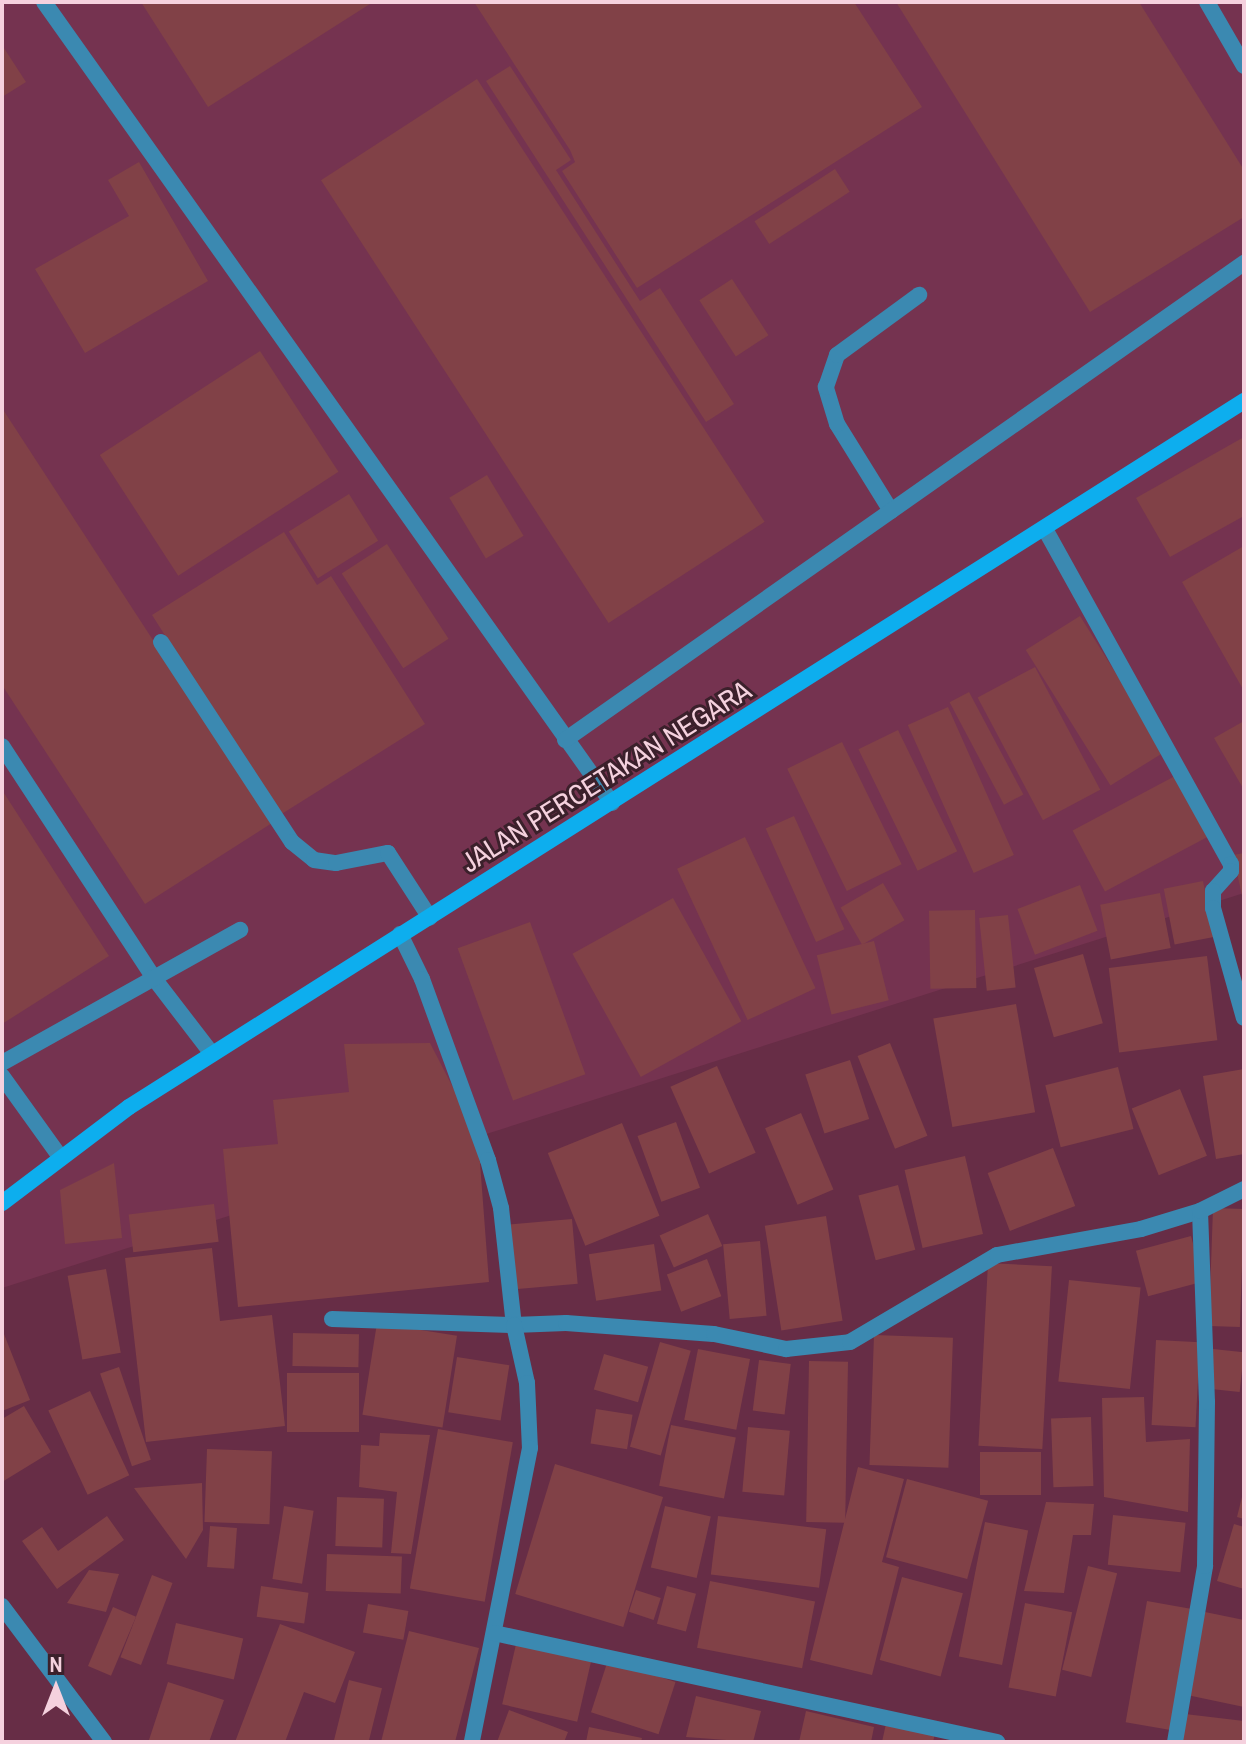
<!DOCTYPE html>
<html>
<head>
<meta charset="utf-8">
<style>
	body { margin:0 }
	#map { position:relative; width:1246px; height:1744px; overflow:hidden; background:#672d46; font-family:"Archivo Narrow",sans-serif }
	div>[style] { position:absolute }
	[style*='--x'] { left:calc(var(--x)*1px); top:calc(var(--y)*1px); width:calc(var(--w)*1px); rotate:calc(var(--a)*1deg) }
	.built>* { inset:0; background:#753350 }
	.building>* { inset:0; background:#814147; transform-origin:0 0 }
	.lane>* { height:16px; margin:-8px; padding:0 8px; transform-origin:8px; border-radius:8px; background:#3b89b1 }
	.street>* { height:16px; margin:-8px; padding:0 8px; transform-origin:8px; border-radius:8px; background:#3b89b1 }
	.secondary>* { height:16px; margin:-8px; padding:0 8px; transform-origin:8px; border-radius:8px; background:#0daeee }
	span { translate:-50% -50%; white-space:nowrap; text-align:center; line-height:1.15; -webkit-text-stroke:6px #3b202b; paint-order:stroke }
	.street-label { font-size:28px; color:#f5d1de }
	.frame { position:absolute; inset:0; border:4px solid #f5d1de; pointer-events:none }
	.north { position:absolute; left:16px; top:1648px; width:80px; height:80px; -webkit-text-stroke:6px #3b202b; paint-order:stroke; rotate:0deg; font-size:22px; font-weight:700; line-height:32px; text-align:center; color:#f5d1de }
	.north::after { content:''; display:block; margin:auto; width:28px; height:36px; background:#f5d1de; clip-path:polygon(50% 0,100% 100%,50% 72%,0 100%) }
</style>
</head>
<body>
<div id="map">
	<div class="built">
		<i style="clip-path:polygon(2px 2px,1244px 2px,1244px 893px,2px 1288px)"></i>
	</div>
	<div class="building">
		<i style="clip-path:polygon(141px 2px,373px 2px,208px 107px)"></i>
		<i style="clip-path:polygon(474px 2px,854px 2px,922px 107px,637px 288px,562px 171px,575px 162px,570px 150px)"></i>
		<i style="clip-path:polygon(896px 2px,1139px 2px,1244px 170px,1244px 217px,1090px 312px)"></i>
		<i style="clip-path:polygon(2px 45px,26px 82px,2px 97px)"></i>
		<i style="clip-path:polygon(510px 66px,571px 160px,556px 170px,640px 301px,660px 288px,734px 404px,706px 422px,486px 81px)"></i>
		<i style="left:477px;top:79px;width:528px;height:186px;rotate:57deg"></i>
		<i style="clip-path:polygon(139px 162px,208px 281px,85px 353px,35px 269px,129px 216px,108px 180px)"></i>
		<i style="left:835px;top:169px;width:27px;height:96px;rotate:57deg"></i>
		<i style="left:732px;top:279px;width:67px;height:39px;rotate:57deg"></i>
		<i style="left:260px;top:351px;width:144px;height:191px;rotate:57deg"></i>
		<i style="clip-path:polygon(2px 408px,272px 823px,145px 904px,2px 685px)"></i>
		<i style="clip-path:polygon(1244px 437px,1244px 516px,1170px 557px,1136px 498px)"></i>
		<i style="left:487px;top:475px;width:71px;height:44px;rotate:59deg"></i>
		<i style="left:349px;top:494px;width:55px;height:71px;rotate:58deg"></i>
		<i style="clip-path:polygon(284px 532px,317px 585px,331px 576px,425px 724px,280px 815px,152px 615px)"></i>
		<i style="left:387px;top:544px;width:113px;height:54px;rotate:57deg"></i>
		<i style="clip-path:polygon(1244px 546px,1244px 691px,1182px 582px)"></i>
		<i style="left:1080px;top:616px;width:160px;height:64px;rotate:58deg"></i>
		<i style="left:1035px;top:667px;width:139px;height:65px;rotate:62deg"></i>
		<i style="left:969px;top:692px;width:116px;height:22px;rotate:62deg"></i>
		<i style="left:948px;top:707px;width:162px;height:44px;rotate:66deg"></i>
		<i style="clip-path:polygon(1244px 721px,1244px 790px,1214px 738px)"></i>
		<i style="left:898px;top:730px;width:135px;height:44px;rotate:64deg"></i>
		<i style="left:842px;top:742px;width:136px;height:61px;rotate:64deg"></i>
		<i style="left:1175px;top:776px;width:69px;height:116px;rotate:62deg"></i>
		<i style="clip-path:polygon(2px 790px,109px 956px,2px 1024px)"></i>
		<i style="left:794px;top:816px;width:124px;height:31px;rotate:66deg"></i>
		<i style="left:745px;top:837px;width:167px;height:75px;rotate:65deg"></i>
		<i style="clip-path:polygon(1244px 853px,1244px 900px,1243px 900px,1233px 855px)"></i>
		<i style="left:1203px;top:881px;width:57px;height:40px;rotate:79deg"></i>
		<i style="left:883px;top:883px;width:43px;height:49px;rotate:60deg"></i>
		<i style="left:1080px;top:885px;width:49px;height:67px;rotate:69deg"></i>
		<i style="left:1160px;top:893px;width:56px;height:61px;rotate:79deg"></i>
		<i style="left:673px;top:898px;width:141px;height:115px;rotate:61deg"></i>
		<i style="left:975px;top:910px;width:78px;height:46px;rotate:89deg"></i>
		<i style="left:1008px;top:915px;width:73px;height:29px;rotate:84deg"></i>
		<i style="left:530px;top:922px;width:162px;height:77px;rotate:70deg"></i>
		<i style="left:874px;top:941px;width:61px;height:59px;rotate:76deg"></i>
		<i style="left:1083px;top:954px;width:72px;height:51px;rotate:74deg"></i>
		<i style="left:1207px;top:956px;width:85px;height:99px;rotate:83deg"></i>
		<i style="left:1016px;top:1004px;width:110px;height:84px;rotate:80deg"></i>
		<i style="clip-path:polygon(430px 1043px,478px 1136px,489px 1282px,238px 1307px,223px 1149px,278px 1144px,273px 1100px,349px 1092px,344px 1044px)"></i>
		<i style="left:890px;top:1043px;width:100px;height:35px;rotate:68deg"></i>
		<i style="left:850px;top:1060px;width:62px;height:47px;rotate:72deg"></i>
		<i style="left:717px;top:1066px;width:95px;height:51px;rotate:66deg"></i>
		<i style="left:1118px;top:1067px;width:64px;height:75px;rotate:76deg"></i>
		<i style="clip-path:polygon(1244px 1069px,1244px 1154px,1216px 1159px,1203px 1076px)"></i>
		<i style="left:1180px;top:1089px;width:72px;height:52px;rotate:68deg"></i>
		<i style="left:801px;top:1113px;width:83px;height:39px;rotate:67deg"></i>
		<i style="left:676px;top:1122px;width:70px;height:41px;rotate:70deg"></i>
		<i style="left:622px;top:1123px;width:100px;height:80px;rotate:68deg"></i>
		<i style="left:1053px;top:1148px;width:62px;height:70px;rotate:69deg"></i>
		<i style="left:965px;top:1156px;width:80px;height:62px;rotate:77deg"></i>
		<i style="clip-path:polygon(114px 1163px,122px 1238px,65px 1244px,60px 1190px)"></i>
		<i style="left:898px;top:1185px;width:67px;height:41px;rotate:75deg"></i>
		<i style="left:214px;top:1204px;width:38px;height:86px;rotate:83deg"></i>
		<i style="left:1213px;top:1208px;width:31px;height:118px;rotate:2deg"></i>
		<i style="left:708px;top:1214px;width:35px;height:53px;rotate:66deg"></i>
		<i style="left:826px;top:1216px;width:106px;height:62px;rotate:81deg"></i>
		<i style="left:572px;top:1219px;width:65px;height:63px;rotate:85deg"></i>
		<i style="left:1191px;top:1236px;width:47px;height:57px;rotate:75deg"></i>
		<i style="left:760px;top:1241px;width:75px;height:37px;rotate:85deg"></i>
		<i style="left:654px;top:1244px;width:47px;height:66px;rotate:81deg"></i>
		<i style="clip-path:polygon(212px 1248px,220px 1321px,272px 1315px,285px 1426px,146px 1442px,125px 1258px)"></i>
		<i style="left:707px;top:1259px;width:40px;height:43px;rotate:69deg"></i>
		<i style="left:988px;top:1263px;width:64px;height:183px;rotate:3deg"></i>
		<i style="left:106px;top:1269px;width:85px;height:39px;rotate:80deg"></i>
		<i style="left:1069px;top:1280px;width:72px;height:102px;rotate:6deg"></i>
		<i style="left:377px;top:1323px;width:81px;height:93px;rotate:9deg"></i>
		<i style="clip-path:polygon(2px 1329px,30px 1400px,2px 1411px)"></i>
		<i style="left:293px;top:1333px;width:66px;height:33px;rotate:1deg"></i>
		<i style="left:874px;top:1335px;width:79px;height:130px;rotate:2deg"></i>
		<i style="left:1156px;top:1340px;width:44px;height:85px;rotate:3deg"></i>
		<i style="left:660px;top:1342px;width:32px;height:109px;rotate:16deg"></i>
		<i style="left:698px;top:1349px;width:53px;height:72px;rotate:11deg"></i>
		<i style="left:1213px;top:1349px;width:31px;height:40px;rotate:6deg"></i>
		<i style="left:604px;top:1354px;width:46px;height:37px;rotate:16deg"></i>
		<i style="left:457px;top:1357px;width:53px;height:56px;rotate:9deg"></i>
		<i style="left:759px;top:1360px;width:32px;height:51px;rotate:7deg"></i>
		<i style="left:809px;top:1361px;width:39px;height:161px;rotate:1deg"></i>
		<i style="left:119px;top:1367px;width:98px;height:20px;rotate:71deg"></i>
		<i style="left:287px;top:1373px;width:72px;height:59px"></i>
		<i style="left:90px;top:1391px;width:93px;height:46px;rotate:65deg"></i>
		<i style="clip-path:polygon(1144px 1397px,1146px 1442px,1190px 1439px,1188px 1512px,1104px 1497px,1102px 1398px)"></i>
		<i style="clip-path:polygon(24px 1406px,51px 1452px,2px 1482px,2px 1419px)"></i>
		<i style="left:596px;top:1409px;width:37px;height:35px;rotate:9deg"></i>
		<i style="left:1091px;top:1417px;width:69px;height:40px;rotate:88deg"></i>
		<i style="left:671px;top:1425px;width:66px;height:62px;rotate:11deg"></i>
		<i style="left:748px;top:1427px;width:42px;height:65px;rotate:5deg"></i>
		<i style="left:438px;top:1429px;width:76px;height:162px;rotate:10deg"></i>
		<i style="clip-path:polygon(380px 1433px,430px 1435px,411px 1554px,391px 1553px,397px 1492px,359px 1487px,361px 1445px,379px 1446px)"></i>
		<i style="left:207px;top:1449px;width:65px;height:73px;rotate:2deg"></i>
		<i style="left:980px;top:1452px;width:61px;height:43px"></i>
		<i style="left:555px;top:1464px;width:113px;height:136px;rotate:17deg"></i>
		<i style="clip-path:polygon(858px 1467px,904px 1479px,882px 1562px,899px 1567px,872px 1675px,810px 1660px)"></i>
		<i style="left:907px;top:1479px;width:84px;height:81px;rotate:15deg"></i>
		<i style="clip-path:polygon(202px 1483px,203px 1530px,186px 1559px,134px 1488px)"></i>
		<i style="clip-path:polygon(1244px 1489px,1244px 1519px,1237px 1517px)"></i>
		<i style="left:337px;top:1497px;width:47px;height:49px;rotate:2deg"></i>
		<i style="clip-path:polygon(1046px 1502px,1094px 1504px,1091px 1535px,1073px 1535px,1064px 1593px,1024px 1591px)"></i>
		<i style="left:284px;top:1506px;width:30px;height:74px;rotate:9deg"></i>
		<i style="left:665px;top:1506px;width:47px;height:63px;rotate:13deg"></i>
		<i style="left:1113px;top:1515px;width:73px;height:50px;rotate:6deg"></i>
		<i style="clip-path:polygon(107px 1516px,124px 1540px,57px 1589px,22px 1541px,42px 1527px,58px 1551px)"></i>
		<i style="left:718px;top:1516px;width:109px;height:59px;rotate:7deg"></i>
		<i style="left:985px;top:1522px;width:44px;height:137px;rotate:11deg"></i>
		<i style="clip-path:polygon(1234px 1524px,1244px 1527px,1244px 1589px,1217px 1581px)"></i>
		<i style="left:210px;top:1526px;width:27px;height:41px;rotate:4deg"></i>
		<i style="left:327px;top:1554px;width:75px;height:37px;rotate:2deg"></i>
		<i style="left:1088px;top:1566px;width:30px;height:107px;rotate:14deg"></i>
		<i style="clip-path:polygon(89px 1570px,119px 1574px,106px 1612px,67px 1603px)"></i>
		<i style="left:152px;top:1575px;width:22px;height:88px;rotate:21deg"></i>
		<i style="left:902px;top:1577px;width:63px;height:86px;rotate:15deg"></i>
		<i style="left:710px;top:1581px;width:107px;height:68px;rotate:11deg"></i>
		<i style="left:261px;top:1586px;width:48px;height:31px;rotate:8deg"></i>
		<i style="left:667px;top:1586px;width:30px;height:39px;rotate:15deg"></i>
		<i style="left:636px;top:1590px;width:26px;height:23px;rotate:18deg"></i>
		<i style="left:1147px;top:1601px;width:47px;height:123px;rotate:10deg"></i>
		<i style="left:1025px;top:1603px;width:48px;height:86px;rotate:11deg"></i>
		<i style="left:368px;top:1604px;width:41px;height:29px;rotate:10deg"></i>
		<i style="left:113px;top:1607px;width:25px;height:64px;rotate:23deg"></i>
		<i style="clip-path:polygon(1205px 1612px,1244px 1620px,1244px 1707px,1187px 1695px)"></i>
		<i style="left:176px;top:1623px;width:69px;height:42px;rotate:13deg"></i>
		<i style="clip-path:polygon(280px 1624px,355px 1652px,335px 1703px,304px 1692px,285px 1742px,235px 1742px)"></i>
		<i style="clip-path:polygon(409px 1631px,479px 1648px,455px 1742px,381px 1742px)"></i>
		<i style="left:517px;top:1640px;width:77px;height:66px;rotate:13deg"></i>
		<i style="left:608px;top:1660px;width:71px;height:55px;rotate:18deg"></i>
		<i style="left:349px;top:1680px;width:34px;height:63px;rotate:14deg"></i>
		<i style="clip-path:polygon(168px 1682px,224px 1700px,209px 1742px,149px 1740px)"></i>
		<i style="clip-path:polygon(696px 1696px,761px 1711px,753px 1742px,686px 1737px)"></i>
		<i style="clip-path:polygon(509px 1710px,568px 1732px,564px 1742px,497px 1742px)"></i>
		<i style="clip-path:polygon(806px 1711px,874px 1727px,871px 1742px,799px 1742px)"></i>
		<i style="clip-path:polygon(1185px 1714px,1244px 1721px,1244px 1742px,1182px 1742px)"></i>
		<i style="clip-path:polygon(887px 1719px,936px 1729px,933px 1742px,882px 1742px)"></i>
		<i style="clip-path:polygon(589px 1727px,642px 1738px,641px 1742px,586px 1742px)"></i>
	</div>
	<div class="lane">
		<i style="--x:44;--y:2;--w:982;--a:54.66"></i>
		<i style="--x:1207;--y:2;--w:74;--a:60"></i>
		<i style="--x:891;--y:511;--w:102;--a:-121.8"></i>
		<i style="--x:837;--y:424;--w:39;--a:-107"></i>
		<i style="--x:826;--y:387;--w:34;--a:-71"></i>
		<i style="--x:837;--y:355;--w:102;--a:-36.2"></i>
		<i style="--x:161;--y:642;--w:239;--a:56.8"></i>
		<i style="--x:292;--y:842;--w:28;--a:39"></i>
		<i style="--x:314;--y:860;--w:22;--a:8"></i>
		<i style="--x:336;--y:863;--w:53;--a:-10.9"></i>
		<i style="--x:388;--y:853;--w:77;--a:57.1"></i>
		<i style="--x:565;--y:740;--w:830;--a:-35.09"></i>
		<i style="--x:2;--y:746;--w:276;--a:56.8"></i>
		<i style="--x:153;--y:977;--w:97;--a:52.5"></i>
		<i style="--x:2;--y:1063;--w:273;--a:-29.2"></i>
		<i style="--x:2;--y:1076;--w:101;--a:54.3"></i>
	</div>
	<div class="street">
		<i style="--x:1045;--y:529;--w:383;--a:61"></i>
		<i style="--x:1231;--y:864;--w:7;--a:90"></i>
		<i style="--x:1231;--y:871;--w:27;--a:132"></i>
		<i style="--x:1213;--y:891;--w:17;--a:90"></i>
		<i style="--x:1213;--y:908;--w:114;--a:74.3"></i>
		<i style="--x:400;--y:934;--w:50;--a:63.9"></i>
		<i style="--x:422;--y:979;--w:193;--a:70"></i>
		<i style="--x:488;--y:1160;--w:50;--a:74.8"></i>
		<i style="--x:501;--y:1208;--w:118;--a:83.7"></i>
		<i style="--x:514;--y:1325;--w:52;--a:-2.2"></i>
		<i style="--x:566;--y:1323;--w:148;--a:4.3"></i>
		<i style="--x:714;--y:1334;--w:74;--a:11.8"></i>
		<i style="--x:786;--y:1349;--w:64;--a:-6.2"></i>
		<i style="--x:850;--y:1342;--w:171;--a:-30.6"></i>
		<i style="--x:997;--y:1255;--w:146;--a:-10.2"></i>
		<i style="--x:1141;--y:1229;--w:62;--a:-17"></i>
		<i style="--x:332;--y:1319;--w:182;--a:1.9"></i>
		<i style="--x:514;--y:1325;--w:59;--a:77.4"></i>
		<i style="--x:527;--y:1383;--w:65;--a:87.4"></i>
		<i style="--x:530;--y:1448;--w:300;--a:101.2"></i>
		<i style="--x:2;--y:1606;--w:170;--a:53.1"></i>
		<i style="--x:494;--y:1633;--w:515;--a:12.23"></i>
		<i style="--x:1175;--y:1742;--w:179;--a:-80.3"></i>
		<i style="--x:1205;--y:1566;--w:164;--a:-89.3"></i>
		<i style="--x:1207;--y:1402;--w:191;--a:-92.1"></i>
		<i style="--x:1200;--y:1211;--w:49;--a:-26.6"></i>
	</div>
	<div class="secondary">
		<i style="--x:2;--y:1203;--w:159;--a:-37.1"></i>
		<i style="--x:129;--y:1107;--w:1320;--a:-32.34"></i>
	</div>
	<div class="street-label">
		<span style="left:606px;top:776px;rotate:-32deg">JALAN PERCETAKAN NEGARA</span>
	</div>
	<div class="frame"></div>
	<div class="north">N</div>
</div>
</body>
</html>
